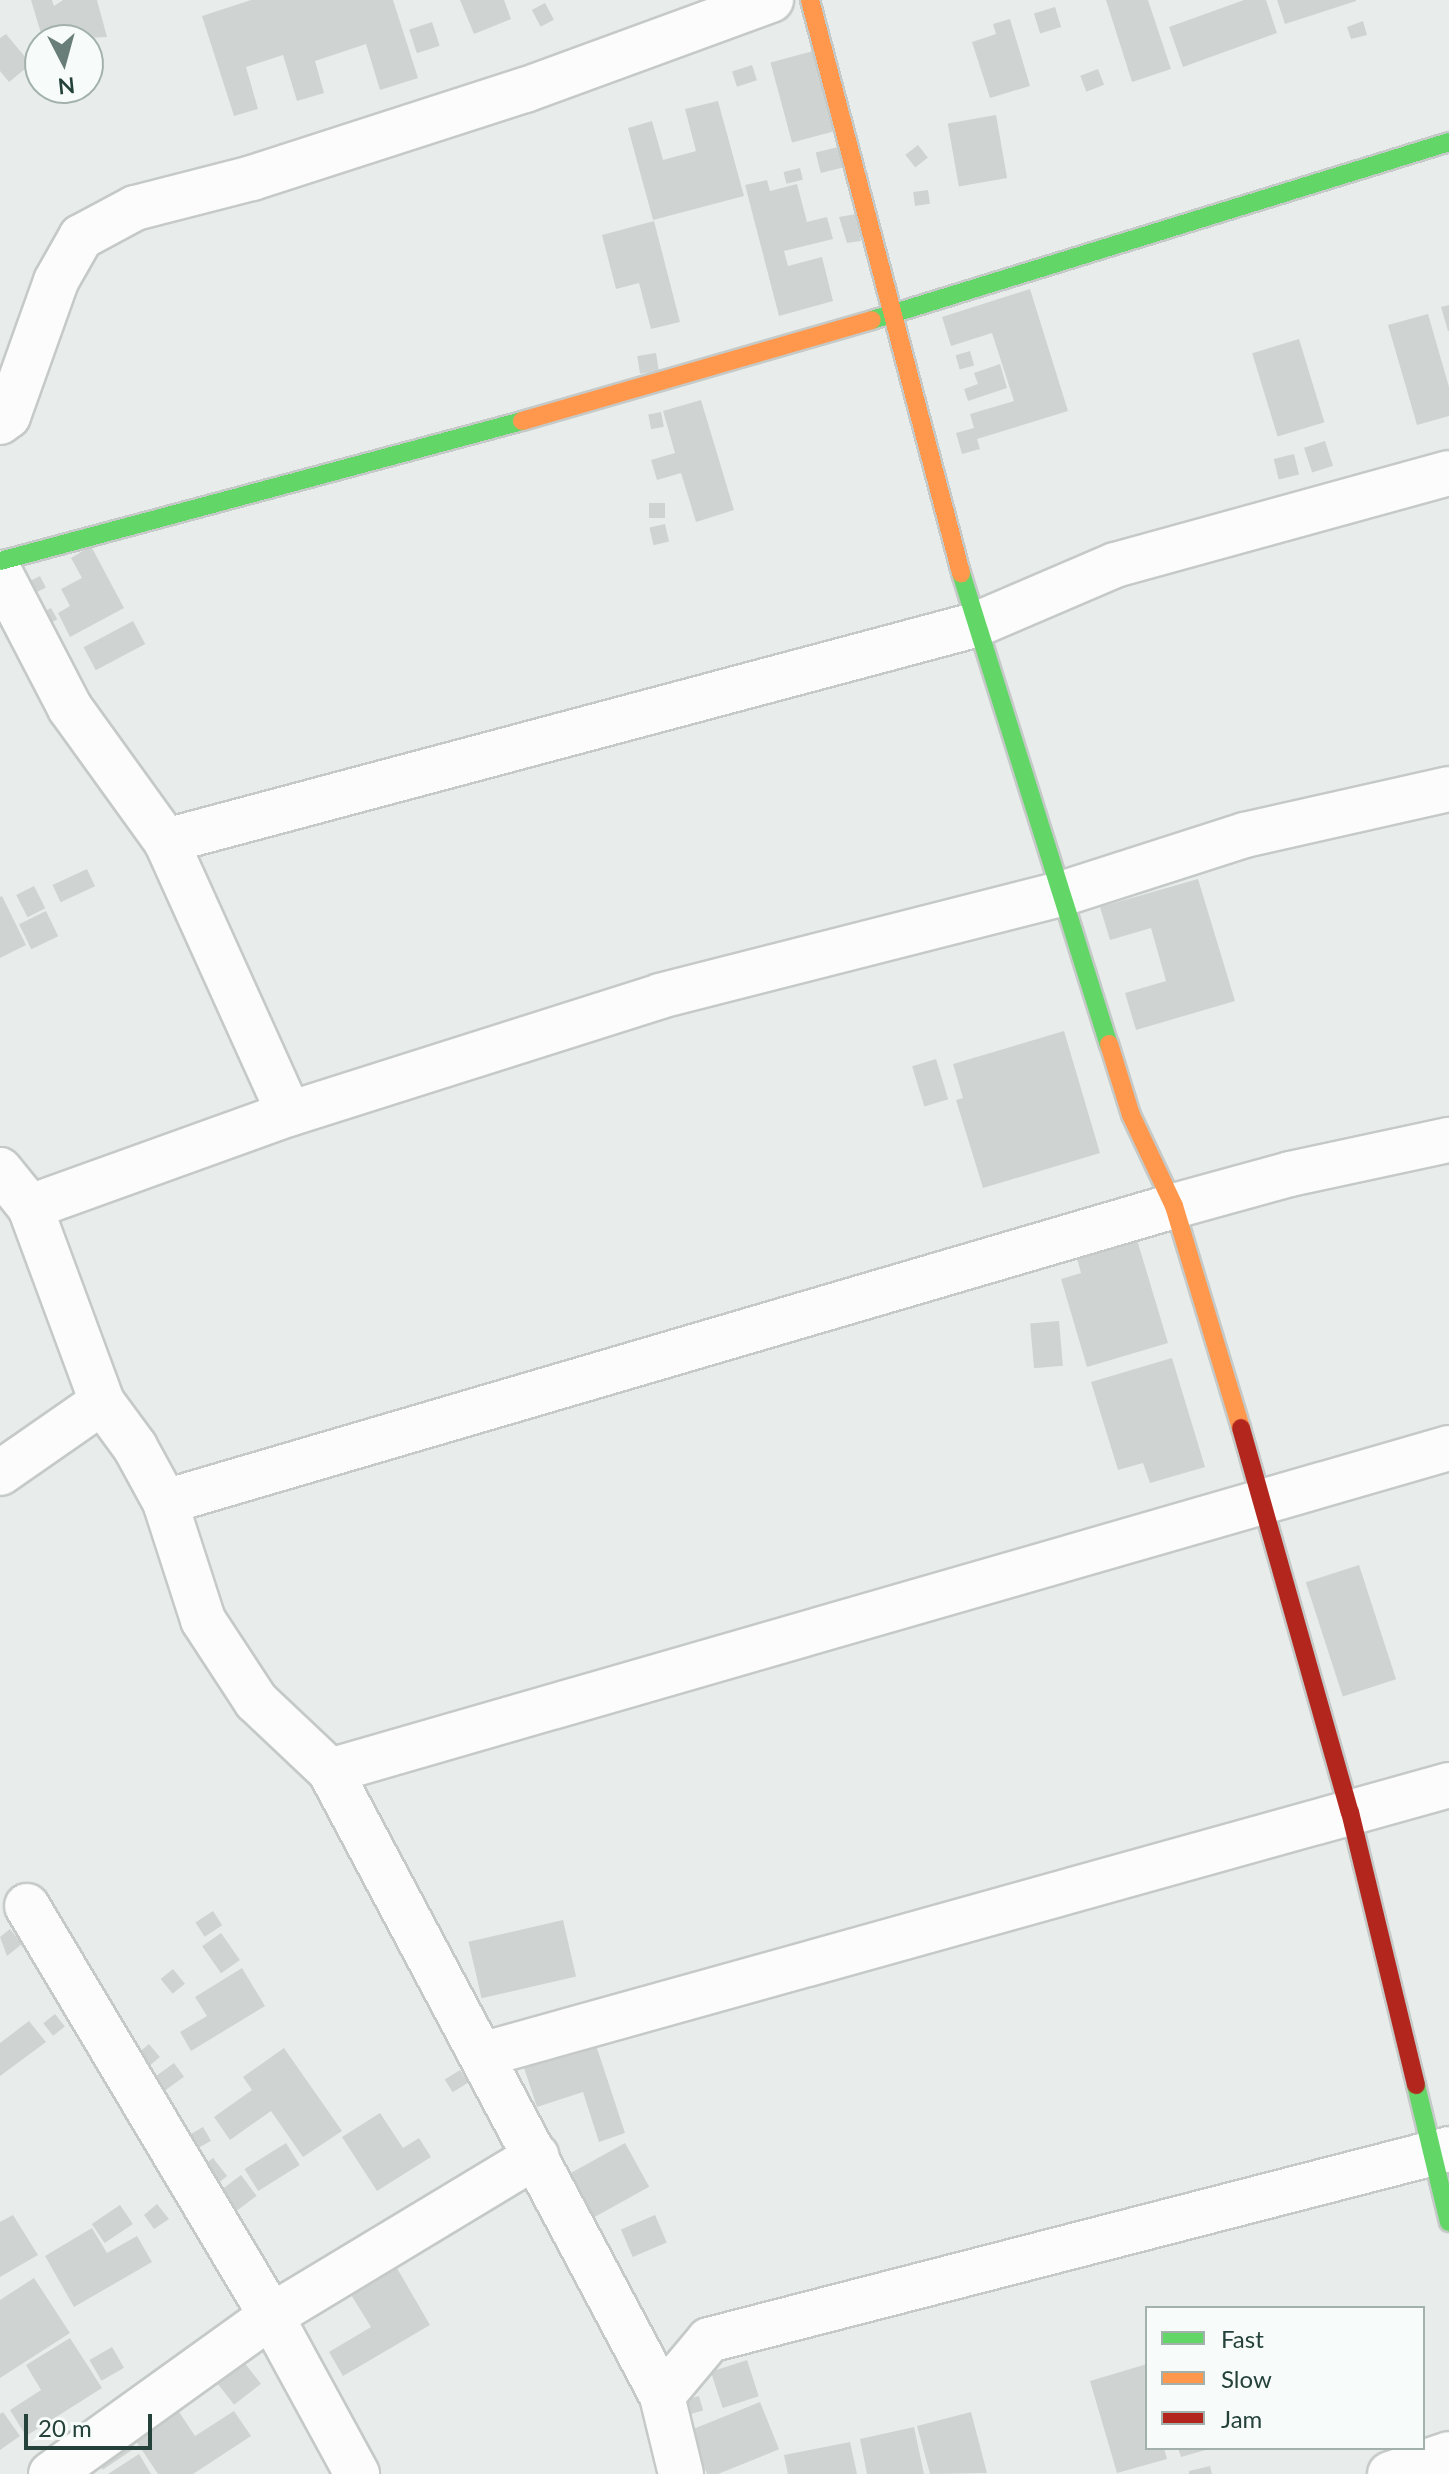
<!DOCTYPE html>
<html>
<head>
<meta charset="utf-8">
<style>
	body { margin:0 }
	#map { position:relative; width:1449px; height:2474px; overflow:hidden; background:#e8edeb; font-family:Lato,sans-serif }
	div>[style] { position:absolute }
	[style*='--x'] { left:calc(var(--x)*1px); top:calc(var(--y)*1px); width:calc(var(--w)*1px); rotate:calc(var(--a)*1deg) }
	.building>* { inset:0; background:#cfd4d2; transform-origin:0 0 }
	.roads { filter:drop-shadow(2px 0 #c5cac8) drop-shadow(-2px 0 #c5cac8) drop-shadow(0 2px #c5cac8) drop-shadow(0 -2px #c5cac8) }
	.street>* { height:44px; margin:-22px; padding:0 22px; transform-origin:22px; border-radius:22px; background:#fcfcfc }
	.fast>* { height:18px; margin:-9px; padding:0 9px; transform-origin:9px; border-radius:9px; background:#63d668 }
	.slow>* { height:18px; margin:-9px; padding:0 9px; transform-origin:9px; border-radius:9px; background:#ff974d }
	.jam>* { height:18px; margin:-9px; padding:0 9px; transform-origin:9px; border-radius:9px; background:#b3261e }
	span { translate:-50% -50%; white-space:nowrap; text-align:center; line-height:1.15; -webkit-text-stroke:7px #f7fbf9; paint-order:stroke }
	.legend { position:absolute; left:1145px; top:2306px; width:280px; height:144px; box-sizing:border-box; background:#f7fbf9; border:2px solid #a3b1ad; margin:0; padding:10px 14px; list-style:none; font-size:24px; color:#24423a }
	.legend li { display:flex; align-items:center; gap:16px; height:40px }
	.legend b { width:40px; border:2px solid #a3b1ad }
	.north { position:absolute; left:24px; top:24px; width:80px; height:80px; box-sizing:border-box; background:#f7fbf9; border:2px solid #a3b1ad; border-radius:50%; rotate:174deg; font-size:22px; font-weight:700; line-height:32px; text-align:center; color:#24423a }
	.north::after { content:''; display:block; margin:auto; width:28px; height:36px; background:#697e78; clip-path:polygon(50% 0,100% 100%,50% 72%,0 100%) }
	.scale { position:absolute; left:24px; top:2414px; width:128px; height:36px; box-sizing:border-box; border:4px solid #24423a; border-top:0; padding-left:10px; font-size:24px; line-height:28px; white-space:nowrap; color:#24423a; -webkit-text-stroke:6px #f7fbf9; paint-order:stroke }
</style>
</head>
<body>
<div id="map">
	<div class="building">
		<i style="clip-path:polygon(31px 0,52px 0,54px 6px,63px 0,97px 0,107px 37px,43px 40px)"></i>
		<i style="clip-path:polygon(251px 0,393px 0,418px 78px,380px 90px,366px 44px,315px 61px,324px 93px,297px 101px,283px 55px,246px 67px,258px 109px,234px 116px,202px 16px)"></i>
		<i style="clip-path:polygon(460px 0,504px 0,511px 19px,474px 34px)"></i>
		<i style="clip-path:polygon(1106px 0,1148px 0,1171px 69px,1132px 82px)"></i>
		<i style="clip-path:polygon(1244px 0,1266px 0,1277px 33px,1183px 67px,1169px 27px)"></i>
		<i style="clip-path:polygon(1277px 0,1356px 0,1356px 1px,1285px 24px)"></i>
		<i style="left:545px;top:3px;width:19px;height:15px;rotate:62deg"></i>
		<i style="left:1055px;top:7px;width:21px;height:22px;rotate:73deg"></i>
		<i style="clip-path:polygon(1010px 19px,1030px 86px,990px 98px,972px 42px,996px 34px,993px 24px)"></i>
		<i style="clip-path:polygon(1363px 21px,1367px 35px,1351px 39px,1347px 27px)"></i>
		<i style="left:432px;top:22px;width:25px;height:24px;rotate:72deg"></i>
		<i style="clip-path:polygon(6px 34px,31px 64px,9px 82px,0 71px,0 38px)"></i>
		<i style="left:813px;top:51px;width:83px;height:44px;rotate:75deg"></i>
		<i style="left:752px;top:65px;width:16px;height:21px;rotate:72deg"></i>
		<i style="left:1098px;top:69px;width:17px;height:19px;rotate:69deg"></i>
		<i style="clip-path:polygon(718px 101px,744px 196px,653px 220px,628px 128px,652px 121px,663px 160px,696px 151px,685px 109px)"></i>
		<i style="left:996px;top:115px;width:64px;height:49px;rotate:80deg"></i>
		<i style="left:918px;top:145px;width:16px;height:16px;rotate:52deg"></i>
		<i style="left:838px;top:147px;width:21px;height:23px;rotate:76deg"></i>
		<i style="left:800px;top:168px;width:12px;height:17px;rotate:76deg"></i>
		<i style="clip-path:polygon(767px 180px,770px 191px,797px 184px,807px 222px,827px 217px,833px 239px,784px 251px,788px 266px,822px 257px,833px 301px,779px 316px,745px 185px)"></i>
		<i style="left:928px;top:190px;width:14px;height:15px;rotate:82deg"></i>
		<i style="clip-path:polygon(856px 214px,861px 241px,847px 243px,839px 217px)"></i>
		<i style="clip-path:polygon(654px 221px,680px 322px,651px 329px,639px 283px,616px 289px,602px 235px)"></i>
		<i style="clip-path:polygon(1030px 289px,1068px 411px,977px 439px,980px 449px,962px 454px,956px 433px,974px 428px,970px 414px,1014px 401px,992px 333px,951px 346px,942px 317px)"></i>
		<i style="clip-path:polygon(1449px 305px,1449px 331px,1448px 331px,1441px 307px)"></i>
		<i style="clip-path:polygon(1428px 314px,1449px 387px,1449px 416px,1417px 425px,1388px 325px)"></i>
		<i style="left:1299px;top:339px;width:87px;height:49px;rotate:73deg"></i>
		<i style="left:970px;top:351px;width:15px;height:15px;rotate:74deg"></i>
		<i style="left:656px;top:353px;width:18px;height:19px;rotate:81deg"></i>
		<i style="clip-path:polygon(1000px 364px,1007px 388px,968px 401px,964px 389px,978px 384px,974px 373px)"></i>
		<i style="clip-path:polygon(701px 400px,734px 510px,696px 522px,681px 473px,657px 480px,651px 460px,675px 453px,663px 411px)"></i>
		<i style="left:661px;top:412px;width:15px;height:13px;rotate:79deg"></i>
		<i style="left:1325px;top:441px;width:26px;height:22px;rotate:72deg"></i>
		<i style="left:1294px;top:454px;width:21px;height:21px;rotate:76deg"></i>
		<i style="left:649px;top:503px;width:16px;height:15px"></i>
		<i style="left:665px;top:524px;width:18px;height:16px;rotate:77deg"></i>
		<i style="clip-path:polygon(91px 546px,124px 608px,70px 637px,58px 613px,70px 606px,61px 589px,82px 578px,71px 558px)"></i>
		<i style="left:40px;top:576px;width:13px;height:17px;rotate:63deg"></i>
		<i style="left:51px;top:608px;width:13px;height:9px;rotate:61deg"></i>
		<i style="left:133px;top:621px;width:26px;height:56px;rotate:62deg"></i>
		<i style="left:87px;top:869px;width:19px;height:38px;rotate:65deg"></i>
		<i style="clip-path:polygon(1198px 879px,1235px 1001px,1136px 1030px,1125px 993px,1166px 981px,1151px 928px,1110px 940px,1100px 907px)"></i>
		<i style="left:34px;top:886px;width:25px;height:20px;rotate:63deg"></i>
		<i style="clip-path:polygon(2px 896px,26px 945px,0 958px,0 897px)"></i>
		<i style="left:46px;top:911px;width:28px;height:30px;rotate:64deg"></i>
		<i style="clip-path:polygon(1064px 1031px,1100px 1153px,983px 1188px,956px 1100px,963px 1098px,953px 1064px)"></i>
		<i style="left:936px;top:1059px;width:42px;height:25px;rotate:73deg"></i>
		<i style="clip-path:polygon(1135px 1233px,1168px 1343px,1087px 1367px,1061px 1279px,1081px 1273px,1075px 1251px)"></i>
		<i style="left:1059px;top:1321px;width:45px;height:29px;rotate:85deg"></i>
		<i style="clip-path:polygon(1172px 1358px,1205px 1467px,1150px 1483px,1143px 1463px,1118px 1470px,1091px 1382px)"></i>
		<i style="left:1359px;top:1565px;width:120px;height:56px;rotate:72deg"></i>
		<i style="left:213px;top:1911px;width:17px;height:21px;rotate:57deg"></i>
		<i style="left:563px;top:1920px;width:58px;height:97px;rotate:77deg"></i>
		<i style="clip-path:polygon(10px 1929px,22px 1944px,7px 1956px,0 1937px)"></i>
		<i style="left:221px;top:1933px;width:33px;height:23px;rotate:55deg"></i>
		<i style="clip-path:polygon(242px 1968px,265px 2006px,191px 2051px,180px 2032px,207px 2016px,195px 1997px)"></i>
		<i style="left:173px;top:1969px;width:19px;height:16px;rotate:51deg"></i>
		<i style="left:55px;top:2014px;width:16px;height:15px;rotate:52deg"></i>
		<i style="clip-path:polygon(29px 2021px,46px 2042px,0 2076px,0 2043px)"></i>
		<i style="clip-path:polygon(593px 2036px,625px 2133px,599px 2142px,583px 2092px,537px 2107px,521px 2059px)"></i>
		<i style="left:149px;top:2044px;width:17px;height:17px;rotate:50deg"></i>
		<i style="clip-path:polygon(284px 2048px,342px 2131px,303px 2157px,271px 2111px,230px 2140px,214px 2117px,252px 2090px,243px 2077px)"></i>
		<i style="left:174px;top:2063px;width:17px;height:31px;rotate:54deg"></i>
		<i style="left:460px;top:2070px;width:15px;height:18px;rotate:58deg"></i>
		<i style="clip-path:polygon(380px 2113px,403px 2148px,419px 2138px,431px 2157px,377px 2191px,342px 2137px)"></i>
		<i style="left:203px;top:2127px;width:16px;height:22px;rotate:60deg"></i>
		<i style="left:286px;top:2143px;width:26px;height:49px;rotate:58deg"></i>
		<i style="left:625px;top:2143px;width:50px;height:63px;rotate:61deg"></i>
		<i style="left:213px;top:2158px;width:23px;height:14px;rotate:52deg"></i>
		<i style="left:241px;top:2175px;width:26px;height:24px;rotate:53deg"></i>
		<i style="clip-path:polygon(157px 2204px,169px 2219px,154px 2229px,144px 2215px)"></i>
		<i style="left:120px;top:2205px;width:23px;height:34px;rotate:56deg"></i>
		<i style="clip-path:polygon(13px 2215px,38px 2255px,0 2277px,0 2222px)"></i>
		<i style="left:655px;top:2215px;width:30px;height:37px;rotate:67deg"></i>
		<i style="clip-path:polygon(92px 2228px,107px 2253px,137px 2236px,152px 2262px,74px 2307px,45px 2256px)"></i>
		<i style="clip-path:polygon(394px 2263px,430px 2325px,343px 2376px,329px 2352px,371px 2327px,348px 2290px)"></i>
		<i style="clip-path:polygon(34px 2278px,70px 2333px,0 2378px,0 2300px)"></i>
		<i style="clip-path:polygon(70px 2338px,102px 2388px,26px 2436px,10px 2410px,41px 2390px,26px 2365px)"></i>
		<i style="left:112px;top:2347px;width:24px;height:26px;rotate:60deg"></i>
		<i style="left:240px;top:2357px;width:34px;height:34px;rotate:52deg"></i>
		<i style="left:747px;top:2360px;width:38px;height:38px;rotate:72deg"></i>
		<i style="clip-path:polygon(1147px 2364px,1147px 2448px,1164px 2448px,1167px 2459px,1117px 2473px,1090px 2381px)"></i>
		<i style="left:699px;top:2396px;width:15px;height:20px;rotate:74deg"></i>
		<i style="left:760px;top:2402px;width:51px;height:76px;rotate:68deg"></i>
		<i style="clip-path:polygon(175px 2406px,195px 2436px,234px 2411px,251px 2436px,193px 2474px,158px 2474px,132px 2435px)"></i>
		<i style="clip-path:polygon(3px 2412px,20px 2436px,0 2450px,0 2414px)"></i>
		<i style="clip-path:polygon(971px 2412px,987px 2473px,930px 2474px,917px 2426px)"></i>
		<i style="clip-path:polygon(914px 2427px,924px 2474px,867px 2474px,860px 2439px)"></i>
		<i style="left:125px;top:2433px;width:18px;height:39px;rotate:56deg"></i>
		<i style="clip-path:polygon(850px 2442px,857px 2474px,788px 2474px,784px 2455px)"></i>
		<i style="clip-path:polygon(1178px 2448px,1209px 2448px,1209px 2449px,1181px 2457px)"></i>
		<i style="clip-path:polygon(139px 2454px,151px 2474px,108px 2474px)"></i>
		<i style="clip-path:polygon(1210px 2466px,1212px 2474px,1189px 2474px,1189px 2471px)"></i>
	</div>
	<div class="roads">
		<div class="street">
			<i style="--x:0;--y:422;--w:10;--a:-37"></i>
			<i style="--x:8;--y:416;--w:143;--a:-70.4"></i>
			<i style="--x:56;--y:281;--w:51;--a:-60.4"></i>
			<i style="--x:81;--y:237;--w:61;--a:-28.2"></i>
			<i style="--x:135;--y:208;--w:121;--a:-14.4"></i>
			<i style="--x:252;--y:178;--w:287;--a:-17.9"></i>
			<i style="--x:525;--y:90;--w:262;--a:-20.1"></i>
			<i style="--x:0;--y:573;--w:152;--a:62.6"></i>
			<i style="--x:70;--y:708;--w:164;--a:54.2"></i>
			<i style="--x:166;--y:841;--w:299;--a:65.7"></i>
			<i style="--x:166;--y:841;--w:837;--a:-14.95"></i>
			<i style="--x:975;--y:625;--w:152;--a:-23.2"></i>
			<i style="--x:1115;--y:565;--w:346;--a:-15.4"></i>
			<i style="--x:0;--y:1170;--w:48;--a:51"></i>
			<i style="--x:30;--y:1207;--w:208;--a:69.7"></i>
			<i style="--x:102;--y:1402;--w:56;--a:53.7"></i>
			<i style="--x:135;--y:1447;--w:63;--a:61.4"></i>
			<i style="--x:165;--y:1502;--w:124;--a:72.1"></i>
			<i style="--x:203;--y:1620;--w:97;--a:56.8"></i>
			<i style="--x:256;--y:1701;--w:102;--a:43.4"></i>
			<i style="--x:330;--y:1771;--w:708;--a:62.02"></i>
			<i style="--x:662;--y:2396;--w:80;--a:76.3"></i>
			<i style="--x:30;--y:1207;--w:275;--a:-19.8"></i>
			<i style="--x:289;--y:1114;--w:389;--a:-17.6"></i>
			<i style="--x:660;--y:996;--w:414;--a:-14.3"></i>
			<i style="--x:1061;--y:894;--w:193;--a:-17.8"></i>
			<i style="--x:1245;--y:835;--w:209;--a:-12.7"></i>
			<i style="--x:0;--y:1473;--w:124;--a:-34.8"></i>
			<i style="--x:165;--y:1502;--w:1052;--a:-16.35"></i>
			<i style="--x:1174;--y:1206;--w:120;--a:-15.4"></i>
			<i style="--x:1290;--y:1174;--w:163;--a:-12.1"></i>
			<i style="--x:330;--y:1771;--w:1165;--a:-16.1"></i>
			<i style="--x:27;--y:1906;--w:477;--a:59.2"></i>
			<i style="--x:271;--y:2316;--w:180;--a:61.4"></i>
			<i style="--x:485;--y:2054;--w:1001;--a:-15.59"></i>
			<i style="--x:662;--y:2396;--w:73;--a:-50"></i>
			<i style="--x:709;--y:2340;--w:764;--a:-14.47"></i>
			<i style="--x:51;--y:2474;--w:271;--a:-35.7"></i>
			<i style="--x:271;--y:2316;--w:310;--a:-31.1"></i>
			<i style="--x:1390;--y:2474;--w:62;--a:-18.7"></i>
		</div>
		<div class="fast">
			<i style="--x:872;--y:320;--w:604;--a:-17.14"></i>
			<i style="--x:0;--y:561;--w:540;--a:-15.01"></i>
			<i style="--x:961;--y:573;--w:494;--a:72.6"></i>
			<i style="--x:1416;--y:2085;--w:141;--a:76.5"></i>
		</div>
		<div class="slow">
			<i style="--x:810;--y:0;--w:593;--a:75.24"></i>
			<i style="--x:522;--y:421;--w:364;--a:-16.1"></i>
			<i style="--x:1109;--y:1044;--w:74;--a:72.8"></i>
			<i style="--x:1131;--y:1115;--w:101;--a:64.7"></i>
			<i style="--x:1174;--y:1206;--w:232;--a:73.2"></i>
		</div>
		<div class="jam">
			<i style="--x:1241;--y:1428;--w:399;--a:74.2"></i>
			<i style="--x:1350;--y:1812;--w:281;--a:76.4"></i>
		</div>
	</div>
	<ul class="legend">
	<li><b style="height:10px;background:#63d668"></b>Fast</li>
	<li><b style="height:10px;background:#ff974d"></b>Slow</li>
	<li><b style="height:10px;background:#b3261e"></b>Jam</li>
	</ul>
	<div class="north">N</div>
	<div class="scale">20 m</div>
</div>
</body>
</html>
